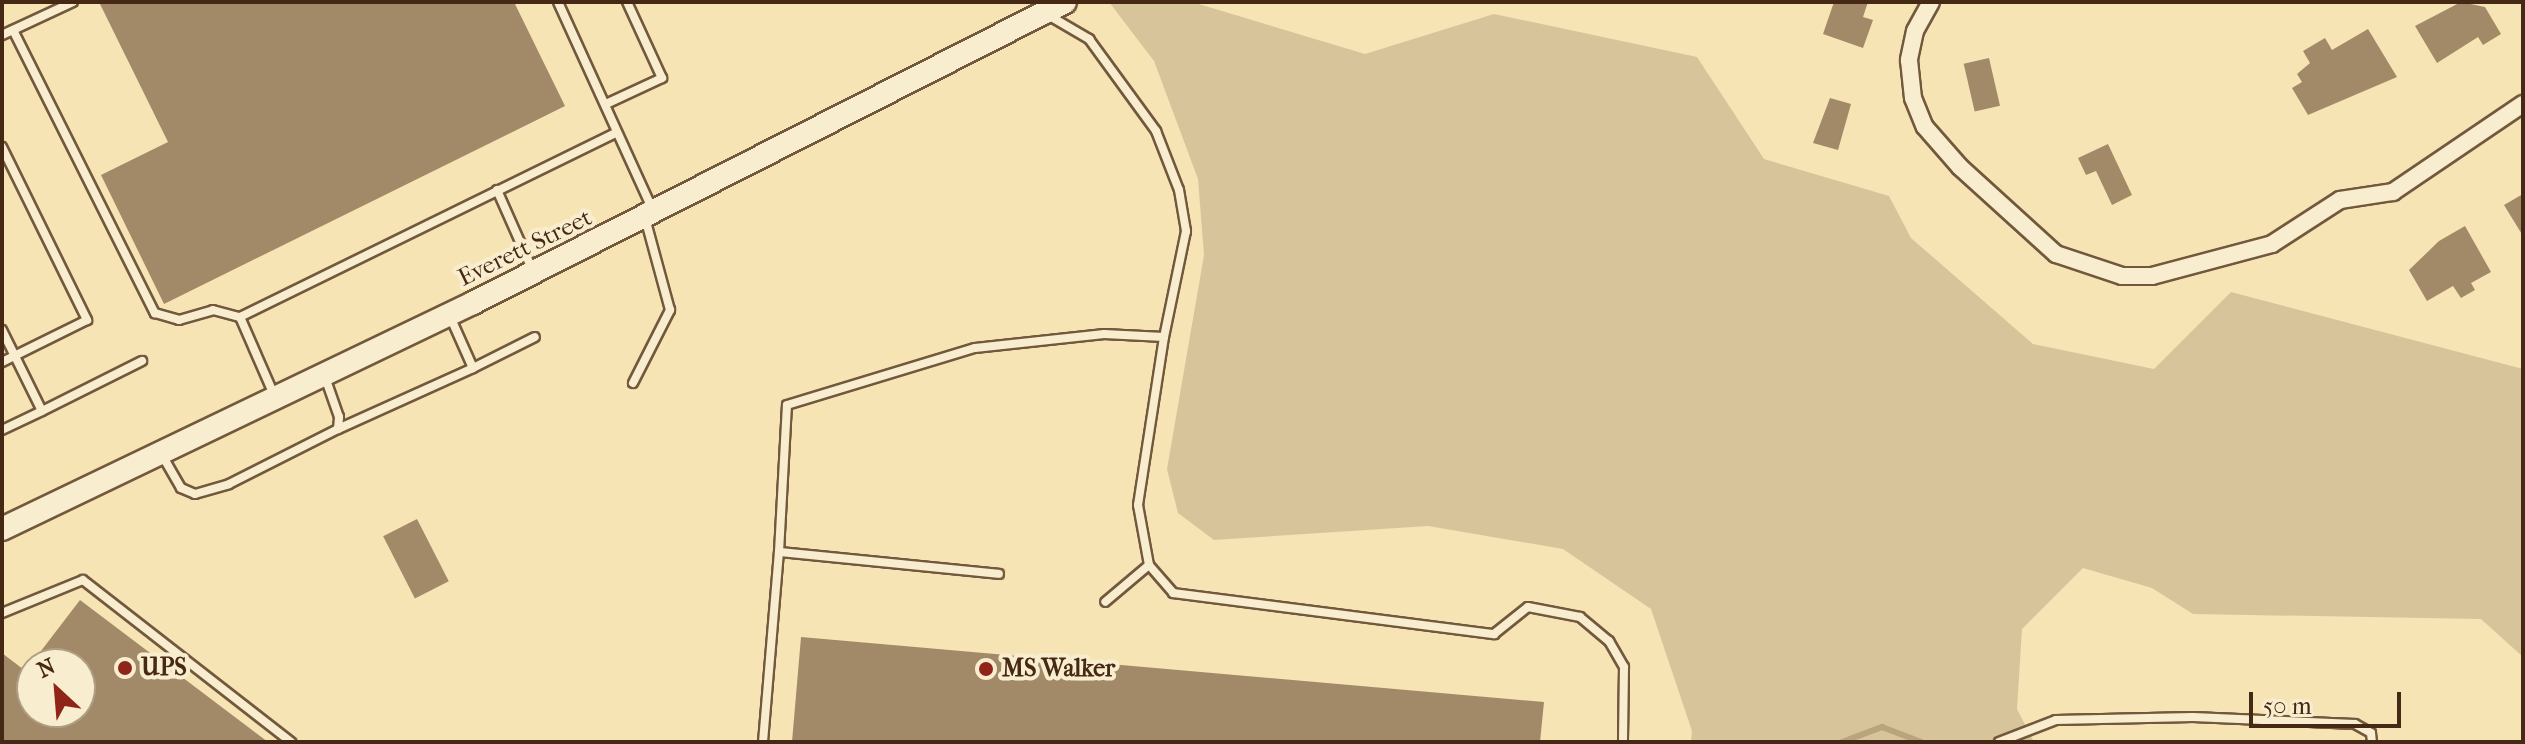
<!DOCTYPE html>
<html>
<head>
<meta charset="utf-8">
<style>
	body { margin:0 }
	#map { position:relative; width:2525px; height:744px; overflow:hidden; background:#f6e4b5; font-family:"IM FELL French Canon",serif }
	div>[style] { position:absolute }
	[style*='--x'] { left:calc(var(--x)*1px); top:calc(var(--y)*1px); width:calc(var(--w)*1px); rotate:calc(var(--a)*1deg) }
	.green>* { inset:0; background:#d8c49a }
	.stream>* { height:6px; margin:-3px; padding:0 3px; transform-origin:3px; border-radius:3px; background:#baa47e }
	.building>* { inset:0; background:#a28a68; transform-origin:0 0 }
	.roads { filter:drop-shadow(2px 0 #72583c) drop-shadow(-2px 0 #72583c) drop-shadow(0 2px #72583c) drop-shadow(0 -2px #72583c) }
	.lane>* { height:8px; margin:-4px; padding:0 4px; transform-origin:4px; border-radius:4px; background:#f9edcf }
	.street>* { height:16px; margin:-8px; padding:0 8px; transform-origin:8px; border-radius:8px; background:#f9edcf }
	.secondary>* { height:22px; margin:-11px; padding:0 11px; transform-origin:11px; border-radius:11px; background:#f9edcf }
	.dots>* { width:22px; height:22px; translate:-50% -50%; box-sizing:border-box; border:4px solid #f9edcf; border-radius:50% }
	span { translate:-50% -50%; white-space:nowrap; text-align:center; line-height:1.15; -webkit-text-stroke:8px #f9edcf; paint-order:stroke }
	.street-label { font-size:24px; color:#462914 }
	.poi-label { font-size:24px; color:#462914; font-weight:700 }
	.left { translate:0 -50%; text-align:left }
	.frame { position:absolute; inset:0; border:4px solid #462914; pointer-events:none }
	.north { position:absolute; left:16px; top:648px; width:80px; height:80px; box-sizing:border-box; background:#f9edcf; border:2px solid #b19f84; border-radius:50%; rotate:334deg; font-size:22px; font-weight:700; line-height:32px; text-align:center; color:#462914 }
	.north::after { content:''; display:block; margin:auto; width:28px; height:36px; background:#8f2418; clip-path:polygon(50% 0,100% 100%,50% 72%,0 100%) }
	.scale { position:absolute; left:2249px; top:692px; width:152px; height:36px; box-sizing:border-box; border:4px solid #462914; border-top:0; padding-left:10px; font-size:24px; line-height:28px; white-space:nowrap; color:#462914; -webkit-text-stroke:6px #f9edcf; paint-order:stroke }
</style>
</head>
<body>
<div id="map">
	<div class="green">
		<i style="clip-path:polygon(1109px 2px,1192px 2px,1365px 54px,1494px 14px,1697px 57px,1764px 159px,1889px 196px,1911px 238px,2033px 344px,2154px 369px,2231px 292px,2523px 369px,2523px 657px,2481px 619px,2193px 614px,2152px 588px,2083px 568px,2022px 629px,2017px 709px,2034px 742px,1691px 742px,1692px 731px,1651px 609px,1563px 549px,1428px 526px,1214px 540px,1178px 513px,1167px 469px,1204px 255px,1198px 179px,1154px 61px)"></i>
	</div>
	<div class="stream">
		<i style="--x:1842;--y:742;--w:43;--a:-20.6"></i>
		<i style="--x:1882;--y:727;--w:42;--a:21"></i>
	</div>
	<div class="building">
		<i style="clip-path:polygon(99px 2px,514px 2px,565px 106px,164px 304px,101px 175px,168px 142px)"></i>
		<i style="clip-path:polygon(1834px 2px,1868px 2px,1863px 17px,1873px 20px,1863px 48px,1823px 34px)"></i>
		<i style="clip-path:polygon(2461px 2px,2485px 7px,2501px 34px,2483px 45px,2478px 37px,2437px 63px,2415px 26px)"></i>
		<i style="clip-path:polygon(2368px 29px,2397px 77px,2308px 115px,2292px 88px,2302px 82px,2297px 74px,2310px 63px,2303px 51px,2325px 38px,2332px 50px)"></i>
		<i style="left:1989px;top:58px;width:49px;height:26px;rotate:77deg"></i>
		<i style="clip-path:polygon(1830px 98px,1851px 104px,1838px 150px,1813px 143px)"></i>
		<i style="clip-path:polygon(2108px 144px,2132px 195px,2112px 205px,2096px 171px,2086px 175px,2078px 158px)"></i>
		<i style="clip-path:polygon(2523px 194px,2523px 236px,2504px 205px)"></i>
		<i style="clip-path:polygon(2465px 226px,2491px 272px,2471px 283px,2475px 290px,2461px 298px,2453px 286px,2427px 301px,2409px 270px,2439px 241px)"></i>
		<i style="left:417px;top:519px;width:70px;height:38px;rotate:63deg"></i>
		<i style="clip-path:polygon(80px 600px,268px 742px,2px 742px,2px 653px,32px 676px,32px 712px,80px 712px,80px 664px,31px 664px)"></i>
		<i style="clip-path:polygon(801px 637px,1544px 702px,1540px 742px,792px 742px)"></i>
	</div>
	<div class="roads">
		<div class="lane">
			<i style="--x:558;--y:2;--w:226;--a:65.5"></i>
			<i style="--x:1048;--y:15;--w:48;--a:30.3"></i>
			<i style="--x:1089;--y:39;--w:114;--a:53.9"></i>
			<i style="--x:1156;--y:131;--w:63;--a:68.7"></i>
			<i style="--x:1179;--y:190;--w:42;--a:80.3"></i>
			<i style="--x:1186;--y:231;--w:108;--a:101.7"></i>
			<i style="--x:1164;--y:337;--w:170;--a:98.8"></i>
			<i style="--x:1138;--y:505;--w:61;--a:79.6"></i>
			<i style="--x:1149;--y:565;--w:57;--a:139.9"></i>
			<i style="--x:13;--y:30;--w:317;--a:63.4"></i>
			<i style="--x:155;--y:313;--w:25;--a:16"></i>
			<i style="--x:179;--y:320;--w:35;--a:-16"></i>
			<i style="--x:213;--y:310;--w:28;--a:15"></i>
			<i style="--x:240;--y:317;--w:419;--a:-26.1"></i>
			<i style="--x:2;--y:35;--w:78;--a:-24.9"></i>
			<i style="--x:606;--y:104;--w:62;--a:-24.9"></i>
			<i style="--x:662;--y:78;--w:84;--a:-114.7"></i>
			<i style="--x:2;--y:147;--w:193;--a:63.8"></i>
			<i style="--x:87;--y:320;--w:95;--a:153.7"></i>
			<i style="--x:497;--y:190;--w:86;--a:66.1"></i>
			<i style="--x:240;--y:317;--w:87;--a:66.4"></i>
			<i style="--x:2;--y:330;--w:90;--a:63.7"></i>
			<i style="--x:42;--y:411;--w:112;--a:-26.6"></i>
			<i style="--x:473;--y:368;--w:69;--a:-26.6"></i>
			<i style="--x:633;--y:383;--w:82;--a:-63.1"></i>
			<i style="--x:670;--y:310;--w:95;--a:-105.2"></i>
			<i style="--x:338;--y:429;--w:148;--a:-24.3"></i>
			<i style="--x:473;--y:368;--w:59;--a:-114"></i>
			<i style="--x:2;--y:430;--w:44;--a:-25.4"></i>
			<i style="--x:162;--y:455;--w:38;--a:60"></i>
			<i style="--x:181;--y:488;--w:15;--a:23"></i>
			<i style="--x:195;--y:494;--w:35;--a:-16"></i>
			<i style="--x:229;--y:484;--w:122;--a:-26.8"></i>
			<i style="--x:338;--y:429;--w:12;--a:-85"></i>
			<i style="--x:339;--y:417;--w:42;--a:-109.3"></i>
			<i style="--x:779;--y:552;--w:147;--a:-86.9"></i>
			<i style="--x:787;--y:405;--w:196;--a:-16.9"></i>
			<i style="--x:975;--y:348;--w:130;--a:-6.2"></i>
			<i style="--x:1104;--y:334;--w:60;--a:2.9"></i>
			<i style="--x:1149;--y:565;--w:37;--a:49"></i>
			<i style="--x:1173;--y:593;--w:324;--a:7.3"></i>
			<i style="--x:1494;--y:634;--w:43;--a:-38.5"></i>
			<i style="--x:1528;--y:607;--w:53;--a:10.9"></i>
			<i style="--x:1580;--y:617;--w:38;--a:40"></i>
			<i style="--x:1609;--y:641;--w:30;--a:60"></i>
			<i style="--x:1624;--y:667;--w:75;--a:90.8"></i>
			<i style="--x:2;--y:613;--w:87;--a:-22.2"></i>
			<i style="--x:83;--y:580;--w:264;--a:37.9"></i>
			<i style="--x:763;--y:742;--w:191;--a:-85.2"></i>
			<i style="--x:779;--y:552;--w:221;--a:5.7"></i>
			<i style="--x:1999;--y:742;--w:61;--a:-21.1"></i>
			<i style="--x:2056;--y:720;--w:137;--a:-1.3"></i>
			<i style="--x:2193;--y:717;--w:162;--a:2.5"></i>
			<i style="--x:2355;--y:724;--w:18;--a:29"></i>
			<i style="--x:2371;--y:733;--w:9;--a:84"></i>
		</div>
		<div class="street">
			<i style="--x:1931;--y:2;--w:33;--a:119"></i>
			<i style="--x:1915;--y:31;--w:30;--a:102"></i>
			<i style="--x:1909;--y:60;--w:38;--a:84"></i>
			<i style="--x:1913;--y:98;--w:31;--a:68"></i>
			<i style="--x:1925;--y:127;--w:53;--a:48.8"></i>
			<i style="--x:1960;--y:167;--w:130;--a:42.2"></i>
			<i style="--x:2056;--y:254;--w:70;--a:18.4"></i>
			<i style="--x:2122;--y:276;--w:30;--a:0"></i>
			<i style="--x:2152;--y:276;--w:124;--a:-14.9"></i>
			<i style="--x:2272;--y:244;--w:81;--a:-32.9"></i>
			<i style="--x:2340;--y:200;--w:54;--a:-8.6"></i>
			<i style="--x:2393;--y:192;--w:157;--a:-34.1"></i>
		</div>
		<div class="secondary">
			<i style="--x:2;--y:529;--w:522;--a:-25.63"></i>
			<i style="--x:473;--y:303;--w:664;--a:-26.95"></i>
		</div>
	</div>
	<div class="dots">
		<i style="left:125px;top:668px;background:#8f2418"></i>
		<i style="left:986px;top:669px;background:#8f2418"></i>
	</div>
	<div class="street-label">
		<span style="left:525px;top:248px;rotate:-26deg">Everett Street</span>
	</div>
	<div class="poi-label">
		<span class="left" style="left:141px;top:668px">UPS</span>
		<span class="left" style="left:1002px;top:669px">MS Walker</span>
	</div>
	<div class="frame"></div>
	<div class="north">N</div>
	<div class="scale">50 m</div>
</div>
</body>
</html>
